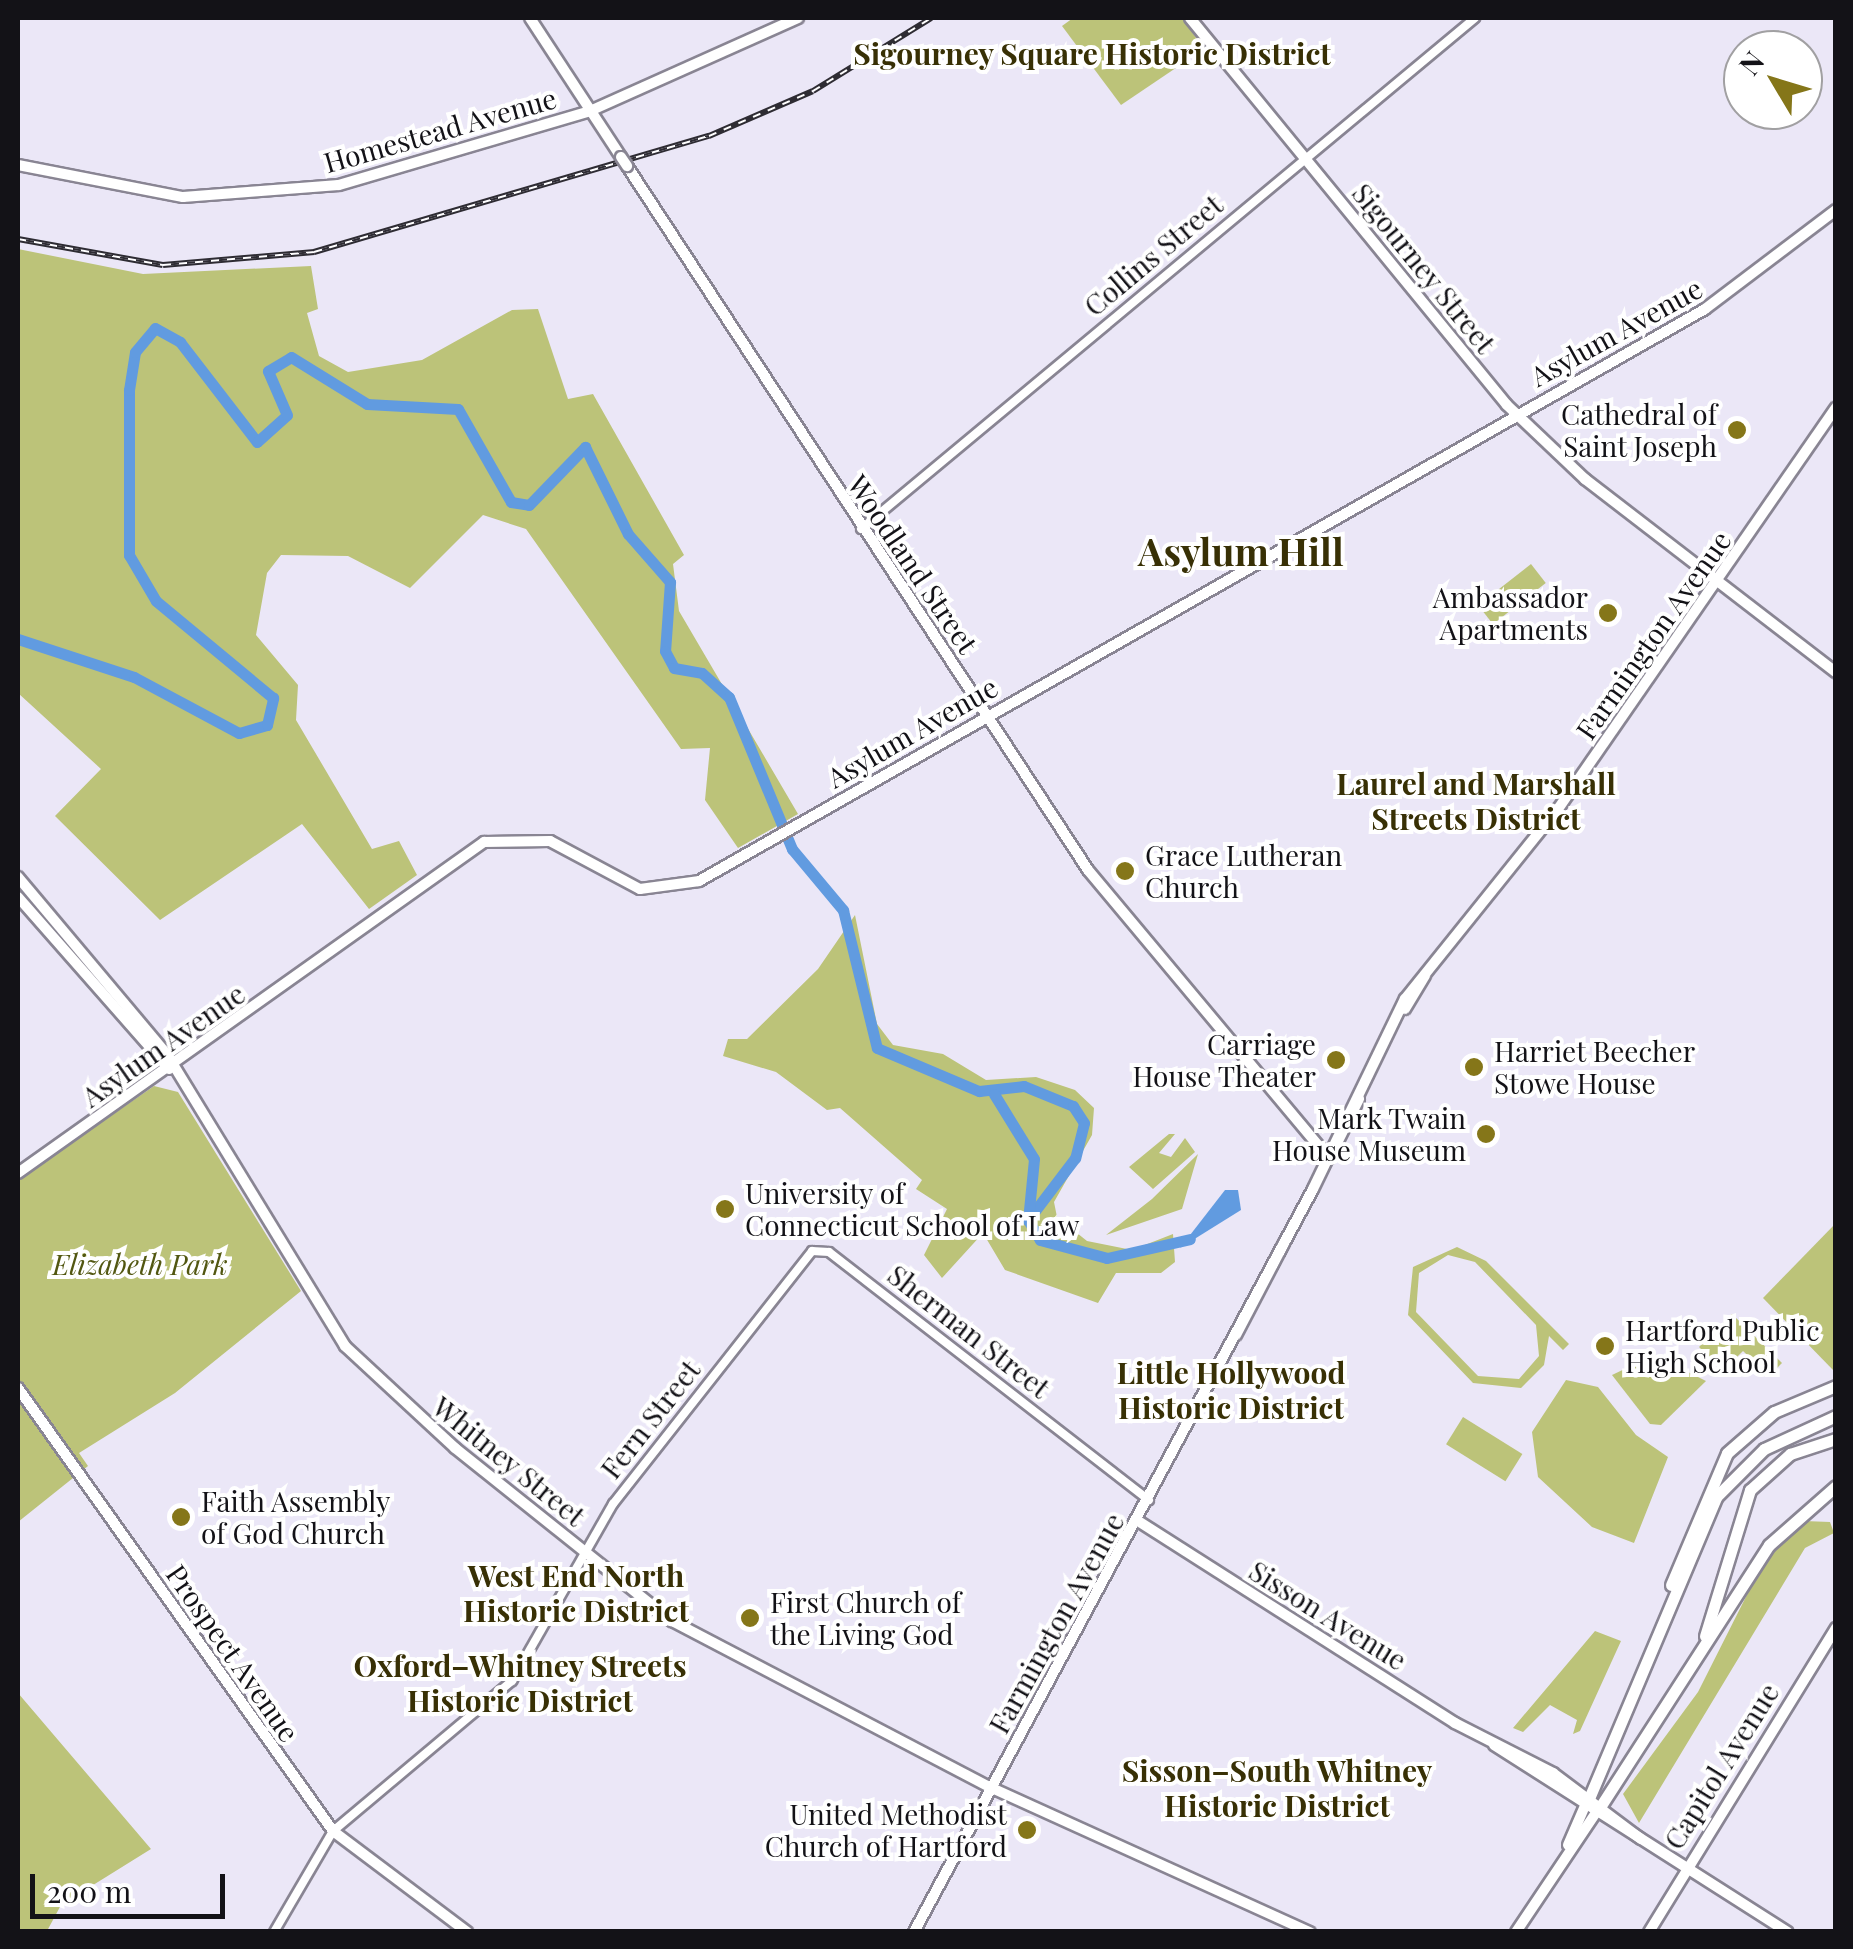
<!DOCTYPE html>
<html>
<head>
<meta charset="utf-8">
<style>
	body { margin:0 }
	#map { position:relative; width:1853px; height:1949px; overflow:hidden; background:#ebe7f7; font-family:"Playfair Display",serif }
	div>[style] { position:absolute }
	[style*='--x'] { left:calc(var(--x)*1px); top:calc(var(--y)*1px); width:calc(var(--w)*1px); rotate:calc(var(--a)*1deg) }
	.green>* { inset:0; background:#bcc379; transform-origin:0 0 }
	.water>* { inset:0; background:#619be0 }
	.river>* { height:11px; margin:-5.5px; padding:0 5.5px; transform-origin:5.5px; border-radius:5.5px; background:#619be0 }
	.roads { filter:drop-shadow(2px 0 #898593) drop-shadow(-2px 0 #898593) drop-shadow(0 2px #898593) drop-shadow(0 -2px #898593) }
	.minor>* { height:8px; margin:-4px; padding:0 4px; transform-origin:4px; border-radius:4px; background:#fff }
	.major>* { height:10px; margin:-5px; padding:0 5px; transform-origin:5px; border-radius:5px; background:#fff }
	.highway>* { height:11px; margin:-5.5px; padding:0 5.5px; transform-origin:5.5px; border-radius:5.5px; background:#fff }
	.rail>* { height:6px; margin-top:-3px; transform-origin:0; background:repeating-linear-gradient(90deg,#fff 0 8px,#2e2c33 0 16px); box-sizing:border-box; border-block:2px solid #2e2c33 }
	.bridges { filter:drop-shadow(2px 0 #898593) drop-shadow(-2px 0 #898593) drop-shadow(0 2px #898593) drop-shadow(0 -2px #898593) }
	.major-bridge>* { height:10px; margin:-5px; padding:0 5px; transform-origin:5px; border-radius:5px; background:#fff }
	.dots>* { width:28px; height:28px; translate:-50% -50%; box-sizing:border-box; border:5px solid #fff; border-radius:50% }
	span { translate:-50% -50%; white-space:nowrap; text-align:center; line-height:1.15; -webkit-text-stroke:8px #fff; paint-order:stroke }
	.street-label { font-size:28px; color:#131217 }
	.poi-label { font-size:28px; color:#131217 }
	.right { translate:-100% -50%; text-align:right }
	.left { translate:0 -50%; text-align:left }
	.park-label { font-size:28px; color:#525711; font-style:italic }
	.neighbourhood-label { font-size:30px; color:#383005; font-weight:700 }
	.district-label { font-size:38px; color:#383005; font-weight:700 }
	.frame { position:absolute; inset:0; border:20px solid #131217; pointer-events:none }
	.north { position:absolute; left:1723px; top:30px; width:100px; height:100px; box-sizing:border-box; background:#fff; border:2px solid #a1a0a2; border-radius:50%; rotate:308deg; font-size:28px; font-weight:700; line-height:40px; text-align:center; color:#131217 }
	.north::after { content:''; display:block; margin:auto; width:35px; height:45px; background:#857619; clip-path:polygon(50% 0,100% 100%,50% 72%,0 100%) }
	.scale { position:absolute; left:30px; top:1874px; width:195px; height:45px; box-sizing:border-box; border:5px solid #131217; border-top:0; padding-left:12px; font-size:30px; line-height:35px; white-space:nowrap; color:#131217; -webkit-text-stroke:8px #fff; paint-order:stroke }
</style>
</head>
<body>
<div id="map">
	<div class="green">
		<i style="clip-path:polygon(1073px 18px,1182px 18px,1204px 49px,1121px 105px,1062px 26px)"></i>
		<i style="clip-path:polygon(18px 249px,143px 274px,311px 266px,318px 309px,307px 313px,319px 356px,348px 372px,422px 360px,512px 310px,538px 309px,568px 399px,593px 394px,684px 555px,673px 564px,679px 611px,798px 814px,738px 848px,705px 800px,710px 748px,681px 749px,526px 529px,483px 515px,410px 588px,348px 556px,281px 555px,267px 573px,256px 635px,298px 685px,296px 720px,372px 849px,399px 841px,417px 875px,369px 909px,302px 824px,160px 920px,55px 816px,101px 769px,18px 693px)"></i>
		<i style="left:1531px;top:564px;width:24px;height:67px;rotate:52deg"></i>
		<i style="clip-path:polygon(855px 915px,877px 1024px,893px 1045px,943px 1054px,986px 1080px,1036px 1077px,1075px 1090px,1094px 1108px,1092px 1135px,1054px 1202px,1057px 1217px,1087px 1241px,1132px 1250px,1173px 1234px,1175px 1262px,1161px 1273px,1116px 1273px,1098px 1303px,1005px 1270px,983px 1233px,942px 1278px,924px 1255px,947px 1209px,916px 1189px,922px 1180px,840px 1108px,827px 1110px,776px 1072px,723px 1056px,728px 1039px,747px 1039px,818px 969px)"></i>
		<i style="clip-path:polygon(154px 1086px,178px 1092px,301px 1291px,175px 1393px,79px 1453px,88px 1466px,18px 1522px,18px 1180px)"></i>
		<i style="clip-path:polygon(1169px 1134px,1175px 1134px,1159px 1153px,1171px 1157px,1185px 1138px,1195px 1152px,1153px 1189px,1129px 1167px)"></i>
		<i style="clip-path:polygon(1198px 1154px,1182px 1209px,1106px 1235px,1152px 1199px)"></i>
		<i style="clip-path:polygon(1835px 1224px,1836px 1370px,1834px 1371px,1763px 1298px)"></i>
		<i style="clip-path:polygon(evenodd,1457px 1247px,1486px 1261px,1569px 1344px,1563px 1350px,1549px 1336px,1544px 1365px,1521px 1388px,1473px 1383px,1408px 1315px,1413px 1267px,1457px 1247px,1448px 1255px,1475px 1262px,1536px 1325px,1539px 1356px,1519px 1379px,1478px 1376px,1416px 1312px,1419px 1273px,1448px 1255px)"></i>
		<i style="clip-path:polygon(1732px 1314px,1782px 1363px,1769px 1376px,1743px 1351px,1723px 1371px,1699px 1347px)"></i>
		<i style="clip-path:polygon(1654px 1355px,1706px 1381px,1661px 1425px,1650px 1424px,1612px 1375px)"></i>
		<i style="clip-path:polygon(1566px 1380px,1598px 1387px,1636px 1435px,1668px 1457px,1634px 1543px,1592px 1527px,1538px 1477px,1532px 1432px)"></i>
		<i style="left:1463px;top:1417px;width:70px;height:32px;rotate:32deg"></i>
		<i style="clip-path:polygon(1804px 1521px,1830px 1522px,1834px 1533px,1805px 1548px,1639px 1823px,1623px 1794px,1698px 1692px,1763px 1563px)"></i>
		<i style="clip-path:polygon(1595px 1631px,1621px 1641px,1580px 1731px,1573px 1734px,1577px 1720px,1550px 1705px,1523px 1732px,1513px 1728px)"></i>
		<i style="clip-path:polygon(18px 1693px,151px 1849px,61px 1905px,47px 1931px,18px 1931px)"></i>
	</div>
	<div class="water">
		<i style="clip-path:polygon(1225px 1190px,1238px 1190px,1241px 1210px,1180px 1248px)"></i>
	</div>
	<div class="river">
		<i style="--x:18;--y:639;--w:122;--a:18.1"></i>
		<i style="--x:134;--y:677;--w:119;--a:28.1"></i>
		<i style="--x:239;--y:733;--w:29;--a:-16"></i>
		<i style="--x:267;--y:725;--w:28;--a:-77"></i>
		<i style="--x:273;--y:698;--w:152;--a:-140.3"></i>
		<i style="--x:156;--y:601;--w:53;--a:-120.4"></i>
		<i style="--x:129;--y:555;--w:165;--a:-90"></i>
		<i style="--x:129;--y:390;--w:38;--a:-81"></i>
		<i style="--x:135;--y:352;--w:31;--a:-50"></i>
		<i style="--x:155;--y:328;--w:29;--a:29"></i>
		<i style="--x:180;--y:342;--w:126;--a:52.4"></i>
		<i style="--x:257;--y:442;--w:40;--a:-42"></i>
		<i style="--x:287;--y:415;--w:48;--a:-113.4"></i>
		<i style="--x:268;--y:371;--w:27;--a:-31"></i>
		<i style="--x:291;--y:357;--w:89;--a:31.7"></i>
		<i style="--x:367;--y:404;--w:91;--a:3.1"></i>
		<i style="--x:458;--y:409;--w:107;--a:60.3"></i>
		<i style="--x:511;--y:502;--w:18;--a:9"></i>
		<i style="--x:529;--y:505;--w:81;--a:-46"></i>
		<i style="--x:585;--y:447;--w:97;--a:63.7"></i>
		<i style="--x:628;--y:534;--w:64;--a:48.8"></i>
		<i style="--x:670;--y:582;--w:69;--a:94.1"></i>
		<i style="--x:665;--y:651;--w:19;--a:62"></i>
		<i style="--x:674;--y:668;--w:28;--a:10"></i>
		<i style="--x:702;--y:673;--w:36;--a:42"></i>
		<i style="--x:729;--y:697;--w:165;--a:67.5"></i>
		<i style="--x:792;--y:849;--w:80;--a:50.1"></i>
		<i style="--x:843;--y:910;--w:142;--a:76.2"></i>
		<i style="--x:877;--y:1048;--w:111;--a:22.9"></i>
		<i style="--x:979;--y:1091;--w:45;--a:-6.3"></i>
		<i style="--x:1024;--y:1086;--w:53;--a:22.2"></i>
		<i style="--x:1073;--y:1106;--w:20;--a:57"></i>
		<i style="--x:1084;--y:1123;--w:36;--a:104"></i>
		<i style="--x:1075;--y:1158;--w:78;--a:127.2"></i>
		<i style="--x:1028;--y:1220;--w:23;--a:59"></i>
		<i style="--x:1040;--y:1240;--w:69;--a:15"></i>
		<i style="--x:1107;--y:1258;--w:85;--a:-12.9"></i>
		<i style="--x:994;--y:1094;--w:76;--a:58.4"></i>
		<i style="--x:1034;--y:1159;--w:61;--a:95.6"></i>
	</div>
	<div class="roads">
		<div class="minor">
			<i style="--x:861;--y:529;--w:799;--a:-39.77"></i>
			<i style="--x:274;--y:1932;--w:117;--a:-59.7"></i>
			<i style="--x:333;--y:1831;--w:234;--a:-40"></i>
			<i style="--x:512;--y:1681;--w:204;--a:-60.3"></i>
			<i style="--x:613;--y:1504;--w:322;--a:-51.8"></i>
			<i style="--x:812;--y:1251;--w:17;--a:3"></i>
			<i style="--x:829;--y:1252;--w:405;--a:37.8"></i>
		</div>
		<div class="major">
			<i style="--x:530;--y:18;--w:166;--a:56.8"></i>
			<i style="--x:1190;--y:18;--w:500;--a:50.68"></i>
			<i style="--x:1507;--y:405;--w:108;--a:43.5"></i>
			<i style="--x:1585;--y:479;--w:317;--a:37.6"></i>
			<i style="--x:18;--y:165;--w:168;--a:11"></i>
			<i style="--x:183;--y:197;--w:156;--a:-4.4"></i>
			<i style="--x:339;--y:185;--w:262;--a:-16.4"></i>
			<i style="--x:590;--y:111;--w:228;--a:-24.1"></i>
			<i style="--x:627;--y:166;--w:842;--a:56.78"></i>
			<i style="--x:1088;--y:870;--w:376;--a:50.1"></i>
			<i style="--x:18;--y:877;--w:234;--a:50"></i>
			<i style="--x:168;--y:1056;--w:340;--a:58.6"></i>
			<i style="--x:345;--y:1346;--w:150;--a:42.8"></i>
			<i style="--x:455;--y:1448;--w:278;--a:38.6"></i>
			<i style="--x:672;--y:1621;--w:361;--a:27.6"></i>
			<i style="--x:992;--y:1788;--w:349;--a:24.4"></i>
			<i style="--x:18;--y:897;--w:229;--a:48.7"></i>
			<i style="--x:1405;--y:1009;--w:39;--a:-59"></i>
			<i style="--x:1330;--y:1157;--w:65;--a:-63.4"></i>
			<i style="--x:18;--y:1173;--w:572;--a:-35.39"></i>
			<i style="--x:484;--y:842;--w:66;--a:-0.9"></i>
			<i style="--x:550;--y:841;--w:102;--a:28.1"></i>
			<i style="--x:640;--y:889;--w:60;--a:-7.7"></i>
			<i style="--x:699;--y:881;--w:1157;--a:-29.62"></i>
			<i style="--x:1705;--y:309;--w:164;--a:-37.1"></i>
			<i style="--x:1236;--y:1335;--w:104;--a:-62.4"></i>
			<i style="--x:18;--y:1388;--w:544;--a:54.58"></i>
			<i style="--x:333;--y:1831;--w:168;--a:37"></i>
			<i style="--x:1138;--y:1521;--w:376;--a:32.5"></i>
			<i style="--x:1455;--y:1723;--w:110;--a:27"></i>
			<i style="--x:1553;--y:1773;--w:110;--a:36.9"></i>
			<i style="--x:1494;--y:1745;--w:348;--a:32.5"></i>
			<i style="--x:1568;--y:1845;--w:48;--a:-66.6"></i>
			<i style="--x:914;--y:1932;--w:843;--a:-61.76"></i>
			<i style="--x:1313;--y:1189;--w:211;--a:-64.2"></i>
			<i style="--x:1405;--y:999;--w:244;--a:-51.2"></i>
			<i style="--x:1558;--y:809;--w:488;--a:-55.3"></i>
			<i style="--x:1516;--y:1932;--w:149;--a:-56.2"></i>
			<i style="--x:1649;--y:1932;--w:357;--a:-58.4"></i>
		</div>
		<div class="highway">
			<i style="--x:1671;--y:1585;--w:143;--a:-67"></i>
			<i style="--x:1727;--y:1453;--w:62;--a:-41.1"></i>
			<i style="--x:1774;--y:1412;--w:67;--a:-22.8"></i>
			<i style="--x:1705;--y:1636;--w:153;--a:-72.9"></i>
			<i style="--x:1750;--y:1490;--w:54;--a:-42"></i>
			<i style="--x:1790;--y:1454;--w:48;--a:-18.1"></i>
			<i style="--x:1590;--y:1796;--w:324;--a:-67.1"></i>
			<i style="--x:1716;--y:1497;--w:68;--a:-45"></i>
			<i style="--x:1764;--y:1449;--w:79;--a:-24.6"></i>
			<i style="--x:1602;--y:1804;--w:308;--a:-57.2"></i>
			<i style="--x:1769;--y:1545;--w:89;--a:-41.4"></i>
		</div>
	</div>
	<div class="rail">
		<i style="--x:18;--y:239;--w:147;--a:10.2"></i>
		<i style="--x:163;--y:265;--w:152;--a:-4.9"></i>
		<i style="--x:314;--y:252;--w:412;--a:-16.4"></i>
		<i style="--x:709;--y:136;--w:113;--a:-23.4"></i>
		<i style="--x:813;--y:91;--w:139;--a:-31.7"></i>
	</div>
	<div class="bridges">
		<div class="major-bridge">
			<i style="--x:621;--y:157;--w:11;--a:56"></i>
		</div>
	</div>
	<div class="dots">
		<i style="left:1737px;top:430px;background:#857619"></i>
		<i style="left:1608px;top:613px;background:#857619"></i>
		<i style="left:1125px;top:871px;background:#857619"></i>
		<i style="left:1336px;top:1060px;background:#857619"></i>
		<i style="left:1474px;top:1067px;background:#857619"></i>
		<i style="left:1486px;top:1134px;background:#857619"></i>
		<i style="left:725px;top:1209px;background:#857619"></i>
		<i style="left:1605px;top:1346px;background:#857619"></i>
		<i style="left:181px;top:1517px;background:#857619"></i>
		<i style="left:750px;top:1618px;background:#857619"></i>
		<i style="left:1027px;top:1830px;background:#857619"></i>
	</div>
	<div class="street-label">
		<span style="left:440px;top:130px;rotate:-16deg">Homestead Avenue</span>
		<span style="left:1153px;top:255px;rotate:-40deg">Collins Street</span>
		<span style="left:1424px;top:268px;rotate:51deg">Sigourney Street</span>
		<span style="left:1616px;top:332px;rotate:-29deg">Asylum Avenue</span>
		<span style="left:913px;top:564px;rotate:56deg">Woodland Street</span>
		<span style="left:1653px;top:635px;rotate:-55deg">Farmington Avenue</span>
		<span style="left:912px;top:732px;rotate:-30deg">Asylum Avenue</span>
		<span style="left:163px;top:1045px;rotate:-35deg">Asylum Avenue</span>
		<span style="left:969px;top:1331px;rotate:38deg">Sherman Street</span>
		<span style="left:650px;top:1419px;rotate:-52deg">Fern Street</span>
		<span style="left:509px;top:1461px;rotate:39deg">Whitney Street</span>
		<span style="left:1328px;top:1615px;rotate:32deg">Sisson Avenue</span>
		<span style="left:1056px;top:1623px;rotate:-61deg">Farmington Avenue</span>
		<span style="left:233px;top:1653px;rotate:55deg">Prospect Avenue</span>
		<span style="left:1721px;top:1766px;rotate:-58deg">Capitol Avenue</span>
	</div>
	<div class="poi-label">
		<span class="right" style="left:1717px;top:430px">Cathedral of<br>Saint Joseph</span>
		<span class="right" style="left:1588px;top:613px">Ambassador<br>Apartments</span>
		<span class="left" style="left:1145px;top:871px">Grace Lutheran<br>Church</span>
		<span class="right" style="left:1316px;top:1060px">Carriage<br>House Theater</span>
		<span class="left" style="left:1494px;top:1067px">Harriet Beecher<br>Stowe House</span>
		<span class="right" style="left:1466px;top:1134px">Mark Twain<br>House Museum</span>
		<span class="left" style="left:745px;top:1209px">University of<br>Connecticut School of Law</span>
		<span class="left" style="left:1625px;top:1346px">Hartford Public<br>High School</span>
		<span class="left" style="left:201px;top:1517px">Faith Assembly<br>of God Church</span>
		<span class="left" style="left:770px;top:1618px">First Church of<br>the Living God</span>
		<span class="right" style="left:1007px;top:1830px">United Methodist<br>Church of Hartford</span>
	</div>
	<div class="park-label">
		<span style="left:140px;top:1264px">Elizabeth Park</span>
	</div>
	<div class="neighbourhood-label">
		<span style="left:1092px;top:53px">Sigourney Square Historic District</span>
		<span style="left:1476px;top:800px">Laurel and Marshall<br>Streets District</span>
		<span style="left:1231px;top:1389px">Little Hollywood<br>Historic District</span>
		<span style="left:576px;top:1592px">West End North<br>Historic District</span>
		<span style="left:520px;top:1682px">Oxford–Whitney Streets<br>Historic District</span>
		<span style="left:1277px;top:1787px">Sisson–South Whitney<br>Historic District</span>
	</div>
	<div class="district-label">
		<span style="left:1241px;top:551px">Asylum Hill</span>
	</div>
	<div class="frame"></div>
	<div class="north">N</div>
	<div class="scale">200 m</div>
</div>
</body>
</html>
